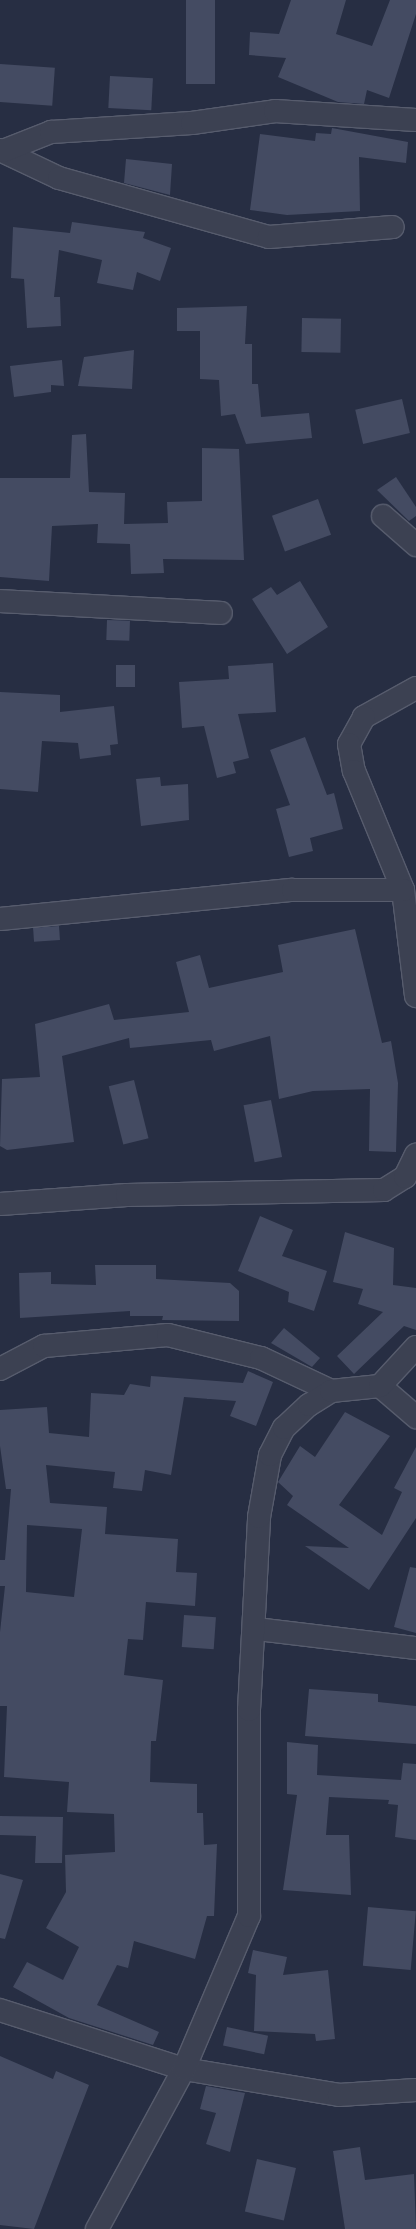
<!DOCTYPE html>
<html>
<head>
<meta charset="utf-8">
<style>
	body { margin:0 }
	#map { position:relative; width:416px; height:2229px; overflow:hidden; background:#272e43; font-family:"Archivo Narrow",sans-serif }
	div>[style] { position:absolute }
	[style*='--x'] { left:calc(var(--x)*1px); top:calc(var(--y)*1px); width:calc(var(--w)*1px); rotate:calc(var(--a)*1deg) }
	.building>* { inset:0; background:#444b62; transform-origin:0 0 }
	.roads { filter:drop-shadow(1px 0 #575c6d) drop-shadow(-1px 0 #575c6d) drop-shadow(0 1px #575c6d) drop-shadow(0 -1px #575c6d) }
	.minor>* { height:22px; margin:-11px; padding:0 11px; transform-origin:11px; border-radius:11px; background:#3c4152 }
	span { translate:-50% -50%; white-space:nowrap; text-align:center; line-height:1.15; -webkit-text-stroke:4px #202638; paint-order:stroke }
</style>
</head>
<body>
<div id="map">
	<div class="building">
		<i style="left:186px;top:0;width:29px;height:84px"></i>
		<i style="clip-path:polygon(291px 0,346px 0,336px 34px,372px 46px,390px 0,416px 0,416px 14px,389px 98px,367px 90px,364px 104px,338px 102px,278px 77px,286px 58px,249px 55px,250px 32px,279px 34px)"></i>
		<i style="left:0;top:64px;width:55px;height:38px;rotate:4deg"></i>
		<i style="left:110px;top:76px;width:43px;height:32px;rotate:3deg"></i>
		<i style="clip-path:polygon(332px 128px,408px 142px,406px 163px,359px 157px,360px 211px,287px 215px,250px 210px,260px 134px,315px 141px,316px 133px,331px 134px)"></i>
		<i style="clip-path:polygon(126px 159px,172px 164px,170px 195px,124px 183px)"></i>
		<i style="clip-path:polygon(72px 222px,145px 232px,143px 238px,171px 248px,160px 281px,137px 272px,133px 290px,97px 283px,102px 260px,59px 250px,54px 297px,60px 297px,61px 326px,27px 328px,24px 279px,11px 278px,13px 227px,70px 233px)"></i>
		<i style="clip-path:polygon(247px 306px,245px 344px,252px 344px,252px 384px,258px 384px,261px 417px,309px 413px,312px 438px,246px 444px,235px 414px,221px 416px,219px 380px,200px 379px,200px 331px,177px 331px,177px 308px)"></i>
		<i style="left:302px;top:318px;width:39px;height:34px;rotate:1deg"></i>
		<i style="clip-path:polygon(134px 350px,132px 389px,78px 386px,84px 357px)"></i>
		<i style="clip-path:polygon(62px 360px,64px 386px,51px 385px,51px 392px,14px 397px,10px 366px)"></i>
		<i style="left:402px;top:399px;width:35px;height:48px;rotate:77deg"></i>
		<i style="clip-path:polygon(86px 434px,89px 492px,125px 493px,124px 524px,168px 523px,167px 502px,202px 501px,202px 448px,239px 449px,244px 560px,163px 559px,164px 573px,131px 574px,130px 544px,97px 543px,98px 524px,52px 526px,49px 581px,0 577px,0 478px,70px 478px,72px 435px)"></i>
		<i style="clip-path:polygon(396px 477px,416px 507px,416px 516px,409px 521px,377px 490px)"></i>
		<i style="left:318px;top:499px;width:38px;height:49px;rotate:70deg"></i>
		<i style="clip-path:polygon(300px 581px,328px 627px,287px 654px,252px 599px,271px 587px,277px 595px)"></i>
		<i style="left:107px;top:620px;width:23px;height:20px;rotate:2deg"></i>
		<i style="clip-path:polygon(273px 663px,276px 712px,238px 714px,249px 758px,233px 762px,236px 773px,217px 778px,204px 726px,182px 728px,179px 682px,229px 679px,228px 666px)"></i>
		<i style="left:135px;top:665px;width:22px;height:19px;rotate:90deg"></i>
		<i style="clip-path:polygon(0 692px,60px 695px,60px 712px,114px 706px,118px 744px,110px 745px,111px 755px,80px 759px,78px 743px,42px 741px,38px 792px,0 789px)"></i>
		<i style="clip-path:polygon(305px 737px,327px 795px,334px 793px,343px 829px,310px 838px,313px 851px,289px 857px,276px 809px,290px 805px,270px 750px)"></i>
		<i style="clip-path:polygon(160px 777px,161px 786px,188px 784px,189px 820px,141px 826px,136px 779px)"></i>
		<i style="left:59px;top:926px;width:14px;height:26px;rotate:86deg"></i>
		<i style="clip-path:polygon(355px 929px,382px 1043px,391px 1041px,398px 1083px,396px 1152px,369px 1151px,370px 1089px,313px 1091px,279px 1099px,270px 1036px,214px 1051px,211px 1040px,130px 1048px,129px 1038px,62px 1056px,74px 1142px,7px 1150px,0 1146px,2px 1079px,40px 1077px,35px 1024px,109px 1004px,114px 1020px,189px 1012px,176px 962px,200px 955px,209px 988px,283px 972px,278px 945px)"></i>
		<i style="left:134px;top:1080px;width:60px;height:26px;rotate:76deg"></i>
		<i style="left:271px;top:1100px;width:58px;height:28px;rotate:79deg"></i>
		<i style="clip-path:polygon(260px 1216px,293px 1230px,282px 1256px,327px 1271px,314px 1311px,288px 1302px,289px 1292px,238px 1271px)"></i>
		<i style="clip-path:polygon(345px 1232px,394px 1248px,393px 1285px,416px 1288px,416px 1330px,404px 1326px,354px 1374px,337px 1356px,383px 1312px,358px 1304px,363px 1289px,333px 1282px)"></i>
		<i style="clip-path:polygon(95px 1265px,156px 1265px,156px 1279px,230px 1283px,239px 1291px,239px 1321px,162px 1320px,163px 1316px,130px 1316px,130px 1311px,20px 1318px,19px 1273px,51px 1272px,51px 1284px,96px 1285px)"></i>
		<i style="clip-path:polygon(284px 1328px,320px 1358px,312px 1367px,271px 1343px)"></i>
		<i style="clip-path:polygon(evenodd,248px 1371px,273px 1382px,256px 1426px,230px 1416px,236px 1401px,184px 1397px,171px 1475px,145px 1470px,142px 1491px,113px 1488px,115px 1472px,46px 1465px,50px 1503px,107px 1507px,105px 1534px,178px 1539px,176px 1572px,197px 1573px,195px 1606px,146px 1602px,143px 1640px,128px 1639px,124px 1675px,163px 1680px,156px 1741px,151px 1741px,150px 1782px,197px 1784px,197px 1813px,203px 1813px,204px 1845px,217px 1844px,214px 1916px,207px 1916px,195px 1959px,134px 1941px,128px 1968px,117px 1965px,97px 2005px,159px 2032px,153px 2045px,69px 2018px,13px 1987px,27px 1962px,63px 1980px,79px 1947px,46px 1928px,66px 1892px,65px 1855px,115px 1852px,114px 1814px,67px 1812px,69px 1782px,4px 1777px,7px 1706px,0 1706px,0 1632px,5px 1586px,0 1586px,0 1560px,5px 1560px,11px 1489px,6px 1489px,0 1446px,0 1410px,47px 1407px,49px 1433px,89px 1437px,91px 1393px,124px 1395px,130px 1384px,150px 1387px,151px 1376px,243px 1383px,248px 1371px,27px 1525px,82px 1529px,74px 1597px,26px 1592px,27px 1525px)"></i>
		<i style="clip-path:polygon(345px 1412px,390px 1436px,339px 1505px,382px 1535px,402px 1492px,394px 1488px,416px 1447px,416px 1518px,369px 1590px,305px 1546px,349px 1548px,287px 1505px,293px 1496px,278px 1482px,300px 1446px,315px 1457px)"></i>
		<i style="clip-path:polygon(410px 1567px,416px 1568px,416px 1633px,394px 1627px)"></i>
		<i style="left:184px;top:1615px;width:32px;height:32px;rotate:4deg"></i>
		<i style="clip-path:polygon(309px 1689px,378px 1694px,378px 1702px,416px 1706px,416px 1744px,305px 1736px)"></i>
		<i style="clip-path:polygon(287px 1742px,318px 1745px,317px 1775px,401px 1780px,403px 1763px,416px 1764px,416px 1840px,395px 1837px,398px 1805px,388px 1804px,389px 1800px,329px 1797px,326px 1835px,349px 1835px,351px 1895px,283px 1890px,297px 1795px,287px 1794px)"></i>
		<i style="clip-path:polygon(0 1816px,63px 1817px,62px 1863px,35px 1863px,36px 1836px,0 1835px)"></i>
		<i style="clip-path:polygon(0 1874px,23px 1880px,5px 1939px,0 1938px)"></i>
		<i style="left:368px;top:1907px;width:48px;height:59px;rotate:5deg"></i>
		<i style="clip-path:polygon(253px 1950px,287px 1957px,283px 1975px,328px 1970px,335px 2039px,316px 2041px,315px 2034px,254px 2031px,256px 1975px,248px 1973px)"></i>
		<i style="left:227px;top:2027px;width:42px;height:19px;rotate:12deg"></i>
		<i style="clip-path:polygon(0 2056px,53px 2079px,56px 2071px,89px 2085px,34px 2229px,0 2225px)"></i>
		<i style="clip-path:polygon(206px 2086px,245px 2093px,230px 2152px,206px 2144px,216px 2113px,200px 2109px)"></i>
		<i style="clip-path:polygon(360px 2147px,365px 2180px,414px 2174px,416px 2229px,345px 2229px,333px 2151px)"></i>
		<i style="left:257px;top:2159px;width:40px;height:54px;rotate:13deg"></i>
	</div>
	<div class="roads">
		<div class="minor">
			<i style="--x:0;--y:150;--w:65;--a:25.4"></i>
			<i style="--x:59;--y:178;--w:218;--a:15.7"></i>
			<i style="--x:269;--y:237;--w:124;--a:-4.6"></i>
			<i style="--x:3;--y:151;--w:52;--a:-21.6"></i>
			<i style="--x:51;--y:132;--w:141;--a:-3.7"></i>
			<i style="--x:192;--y:123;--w:84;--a:-8.2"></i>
			<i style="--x:275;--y:111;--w:141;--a:3.7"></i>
			<i style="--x:383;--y:516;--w:44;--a:41.3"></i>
			<i style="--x:0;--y:601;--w:221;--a:3.1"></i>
			<i style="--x:416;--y:688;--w:60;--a:150.9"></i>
			<i style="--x:364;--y:717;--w:31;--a:119"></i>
			<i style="--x:349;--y:744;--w:27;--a:80"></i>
			<i style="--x:354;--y:771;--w:129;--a:67.6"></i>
			<i style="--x:403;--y:890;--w:107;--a:83"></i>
			<i style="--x:0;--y:919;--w:294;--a:-5.7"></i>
			<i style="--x:293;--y:890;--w:110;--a:0"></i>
			<i style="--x:0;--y:1204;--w:127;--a:-4.1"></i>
			<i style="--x:127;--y:1195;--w:257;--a:-1.1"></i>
			<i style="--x:384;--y:1190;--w:25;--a:-32"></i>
			<i style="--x:405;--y:1177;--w:25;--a:-64"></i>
			<i style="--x:0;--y:1369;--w:50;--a:-27.6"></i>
			<i style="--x:44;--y:1346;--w:124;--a:-5.1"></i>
			<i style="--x:168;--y:1335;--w:96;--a:13.9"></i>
			<i style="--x:261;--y:1358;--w:77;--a:25.2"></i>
			<i style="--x:380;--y:1386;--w:48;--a:40.7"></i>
			<i style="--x:256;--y:1629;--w:161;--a:6.8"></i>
			<i style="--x:0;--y:2010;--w:193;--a:17.8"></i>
			<i style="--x:184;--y:2069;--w:157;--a:9.5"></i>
			<i style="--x:339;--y:2095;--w:77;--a:-3.7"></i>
			<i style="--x:97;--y:2229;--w:182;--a:-61.5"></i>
			<i style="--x:184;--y:2069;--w:166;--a:-67"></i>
			<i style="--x:249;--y:1916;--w:206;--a:-90"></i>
			<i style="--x:249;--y:1710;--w:193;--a:-87"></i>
			<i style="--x:259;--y:1517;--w:63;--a:-79.9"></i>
			<i style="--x:270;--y:1455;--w:30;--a:-63"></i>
			<i style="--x:284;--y:1428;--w:34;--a:-43"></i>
			<i style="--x:309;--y:1405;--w:26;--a:-32"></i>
			<i style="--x:331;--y:1391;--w:49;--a:-5.8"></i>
			<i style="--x:380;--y:1386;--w:53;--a:-47.3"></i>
		</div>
	</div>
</div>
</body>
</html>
